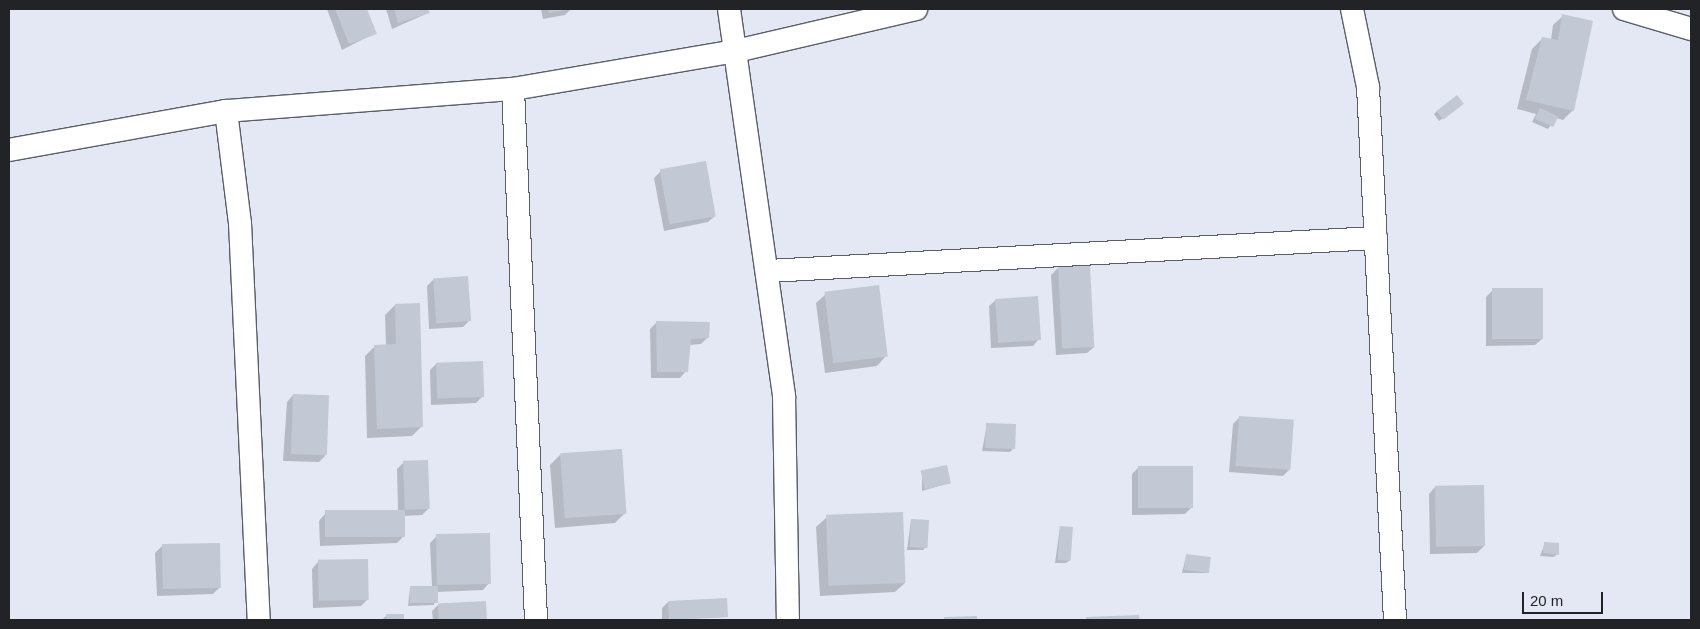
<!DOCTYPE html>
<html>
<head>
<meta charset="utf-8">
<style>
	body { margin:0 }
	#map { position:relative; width:1700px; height:629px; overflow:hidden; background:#e3e8f4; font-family:Helvetica,sans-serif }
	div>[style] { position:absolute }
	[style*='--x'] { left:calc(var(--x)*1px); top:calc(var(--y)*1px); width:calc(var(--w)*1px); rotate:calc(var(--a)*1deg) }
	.shadow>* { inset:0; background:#0003 }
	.building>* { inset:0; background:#c3c8d5; transform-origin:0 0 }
	.roads { filter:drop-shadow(1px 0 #5a5e69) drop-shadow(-1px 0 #5a5e69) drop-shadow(0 1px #5a5e69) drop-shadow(0 -1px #5a5e69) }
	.street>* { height:22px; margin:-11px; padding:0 11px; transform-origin:11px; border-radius:11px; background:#fff }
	span { translate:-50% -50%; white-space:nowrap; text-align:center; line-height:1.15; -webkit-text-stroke:4px #e3e8f4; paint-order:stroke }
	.frame { position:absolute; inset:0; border:10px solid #212327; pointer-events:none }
	.scale { position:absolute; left:1522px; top:592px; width:81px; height:22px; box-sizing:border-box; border:2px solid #212327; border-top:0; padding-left:6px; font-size:15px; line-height:18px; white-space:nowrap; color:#212327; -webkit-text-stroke:4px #e3e8f4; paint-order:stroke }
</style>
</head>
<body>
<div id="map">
	<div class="shadow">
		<i style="clip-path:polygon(327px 9px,366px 9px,375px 33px,342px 50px)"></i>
		<i style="clip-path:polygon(386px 9px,427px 9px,428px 13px,392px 29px)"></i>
		<i style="clip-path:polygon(541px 9px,571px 9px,565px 15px,543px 19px)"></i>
		<i style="clip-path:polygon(1563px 16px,1573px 110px,1563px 120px,1556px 118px,1548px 129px,1532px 122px,1536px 114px,1517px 109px,1532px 49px,1542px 39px,1551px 40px,1553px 25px)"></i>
		<i style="clip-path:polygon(1459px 107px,1439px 121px,1434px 114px,1437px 111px)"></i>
		<i style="clip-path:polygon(661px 171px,715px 216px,708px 222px,664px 231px,654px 178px)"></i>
		<i style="clip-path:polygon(1058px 268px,1094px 347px,1087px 353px,1056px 355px,1051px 275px)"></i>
		<i style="clip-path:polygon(433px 280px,470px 320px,463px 327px,429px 329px,427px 286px)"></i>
		<i style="clip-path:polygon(1493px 290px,1542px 339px,1535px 345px,1486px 346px,1486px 297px)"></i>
		<i style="clip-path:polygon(826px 294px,886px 356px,877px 366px,825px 373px,816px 303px)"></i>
		<i style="clip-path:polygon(996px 300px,1039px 339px,1033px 346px,991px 348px,989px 306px)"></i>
		<i style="clip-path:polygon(395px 305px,422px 426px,412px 436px,367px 438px,365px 356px,375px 346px,386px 346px,385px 315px)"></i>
		<i style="clip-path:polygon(657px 322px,708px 337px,701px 344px,689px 345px,686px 371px,680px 378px,651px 378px,650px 329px)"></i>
		<i style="clip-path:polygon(436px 364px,483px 396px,476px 403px,431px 405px,430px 370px)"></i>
		<i style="clip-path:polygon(293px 395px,325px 456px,319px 462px,283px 461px,287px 402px)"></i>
		<i style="clip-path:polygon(1240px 417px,1290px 469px,1283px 476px,1229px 472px,1233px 424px)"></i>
		<i style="clip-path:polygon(987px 424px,1013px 449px,1010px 452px,982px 451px)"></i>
		<i style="clip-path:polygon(560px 455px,625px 513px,615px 523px,555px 528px,550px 465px)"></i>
		<i style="clip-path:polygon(404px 462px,428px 509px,422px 515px,404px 516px,404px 536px,397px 543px,320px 546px,319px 521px,325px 514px,398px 511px,397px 469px)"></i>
		<i style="clip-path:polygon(1138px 468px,1192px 507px,1185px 514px,1132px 515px,1132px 474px)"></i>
		<i style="clip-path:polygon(922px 472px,949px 483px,922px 491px)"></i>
		<i style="clip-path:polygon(1435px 487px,1484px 546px,1477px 553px,1430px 554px,1429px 494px)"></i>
		<i style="clip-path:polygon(826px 518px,905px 583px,895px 592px,820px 596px,816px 527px)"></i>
		<i style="clip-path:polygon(911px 520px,926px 547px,923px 550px,907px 550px)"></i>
		<i style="clip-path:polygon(1060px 527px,1070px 560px,1066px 563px,1055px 563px)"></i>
		<i style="clip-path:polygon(437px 536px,489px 583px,483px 590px,437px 592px,434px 605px,408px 606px,410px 588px,432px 587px,430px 543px)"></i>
		<i style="clip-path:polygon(1545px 543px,1557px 554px,1554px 557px,1540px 556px)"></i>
		<i style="clip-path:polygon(162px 546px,220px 587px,213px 594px,157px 596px,155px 553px)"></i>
		<i style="clip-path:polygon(1186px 556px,1208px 573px,1182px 573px)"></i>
		<i style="clip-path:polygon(318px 562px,367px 600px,361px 606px,313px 608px,312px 569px)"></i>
		<i style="clip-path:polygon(485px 602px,485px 620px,433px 620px,432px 611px,439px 604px)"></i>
		<i style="clip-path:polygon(668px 602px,726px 617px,662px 620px,662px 608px)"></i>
		<i style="clip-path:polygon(387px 615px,402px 615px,402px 620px,382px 620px)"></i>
		<i style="clip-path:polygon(1138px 617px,1138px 620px,1085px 620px,1087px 619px)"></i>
	</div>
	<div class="building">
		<i style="clip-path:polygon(335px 9px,367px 9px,377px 34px,349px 44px)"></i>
		<i style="clip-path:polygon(394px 9px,428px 9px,430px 13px,398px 23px)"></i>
		<i style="clip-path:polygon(548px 9px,566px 9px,566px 10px,549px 13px)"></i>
		<i style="clip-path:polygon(1562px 14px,1593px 21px,1574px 111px,1526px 100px,1542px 37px,1558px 40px)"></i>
		<i style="left:1457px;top:95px;width:11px;height:26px;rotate:52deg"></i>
		<i style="left:1540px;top:108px;width:20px;height:12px;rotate:24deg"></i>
		<i style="left:706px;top:161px;width:56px;height:47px;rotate:80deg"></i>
		<i style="left:1090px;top:265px;width:82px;height:32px;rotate:87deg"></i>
		<i style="left:468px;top:276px;width:45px;height:35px;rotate:86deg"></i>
		<i style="left:879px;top:285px;width:72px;height:55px;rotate:83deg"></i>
		<i style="left:1543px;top:288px;width:51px;height:51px;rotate:90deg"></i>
		<i style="left:1038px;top:296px;width:44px;height:43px;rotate:86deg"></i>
		<i style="clip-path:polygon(420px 303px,423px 427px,377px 429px,374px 345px,396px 344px,395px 304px)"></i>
		<i style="clip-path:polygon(656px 321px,710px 322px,709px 338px,691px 339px,688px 372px,657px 372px)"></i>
		<i style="left:483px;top:361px;width:36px;height:47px;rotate:88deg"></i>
		<i style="left:293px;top:394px;width:36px;height:60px;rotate:2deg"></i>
		<i style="left:1239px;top:416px;width:55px;height:50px;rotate:4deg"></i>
		<i style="left:986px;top:423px;width:30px;height:25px;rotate:2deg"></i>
		<i style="left:622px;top:449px;width:65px;height:62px;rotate:86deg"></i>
		<i style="left:428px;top:460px;width:49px;height:25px;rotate:88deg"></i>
		<i style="left:947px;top:465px;width:19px;height:27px;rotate:78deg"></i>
		<i style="left:1138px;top:466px;width:55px;height:42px"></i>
		<i style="left:1484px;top:485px;width:61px;height:49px;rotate:89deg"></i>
		<i style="left:405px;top:510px;width:27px;height:80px;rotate:90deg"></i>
		<i style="left:903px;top:512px;width:71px;height:77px;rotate:88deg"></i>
		<i style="left:911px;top:519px;width:18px;height:28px;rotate:3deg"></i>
		<i style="left:1060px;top:526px;width:13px;height:34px;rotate:4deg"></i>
		<i style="left:490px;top:533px;width:51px;height:54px;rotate:89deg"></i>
		<i style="clip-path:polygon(1544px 542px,1559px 543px,1559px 555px,1543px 553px)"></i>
		<i style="left:220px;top:543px;width:45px;height:58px;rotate:89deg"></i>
		<i style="left:1186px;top:554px;width:25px;height:16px;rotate:7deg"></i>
		<i style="left:368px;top:559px;width:41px;height:50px;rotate:89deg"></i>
		<i style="left:438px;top:586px;width:17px;height:28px;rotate:90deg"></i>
		<i style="left:727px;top:598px;width:19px;height:59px;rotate:87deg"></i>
		<i style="left:486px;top:601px;width:19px;height:48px;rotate:87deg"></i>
		<i style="left:386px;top:614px;width:18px;height:6px"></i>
		<i style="clip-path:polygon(1139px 615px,1140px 620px,1086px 620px,1086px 617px)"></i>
		<i style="clip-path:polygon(977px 616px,977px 620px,944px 620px,944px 617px)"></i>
	</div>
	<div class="roads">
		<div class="street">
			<i style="--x:729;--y:9;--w:391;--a:81.9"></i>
			<i style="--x:784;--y:396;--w:224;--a:89"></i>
			<i style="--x:1352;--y:9;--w:80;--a:78.4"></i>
			<i style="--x:1368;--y:87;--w:534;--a:87.1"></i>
			<i style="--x:1624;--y:9;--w:70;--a:16.6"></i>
			<i style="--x:513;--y:89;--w:531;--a:87.52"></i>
			<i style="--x:226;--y:111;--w:113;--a:82.9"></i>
			<i style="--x:240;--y:223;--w:397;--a:87.3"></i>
			<i style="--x:9;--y:150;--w:220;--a:-10.2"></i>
			<i style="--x:226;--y:111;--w:288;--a:-4.4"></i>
			<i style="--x:513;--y:89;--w:226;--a:-9.7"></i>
			<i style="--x:736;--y:51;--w:185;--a:-13.1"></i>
			<i style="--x:768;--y:271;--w:609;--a:-3.11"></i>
		</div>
	</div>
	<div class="frame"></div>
	<div class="scale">20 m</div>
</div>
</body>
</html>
